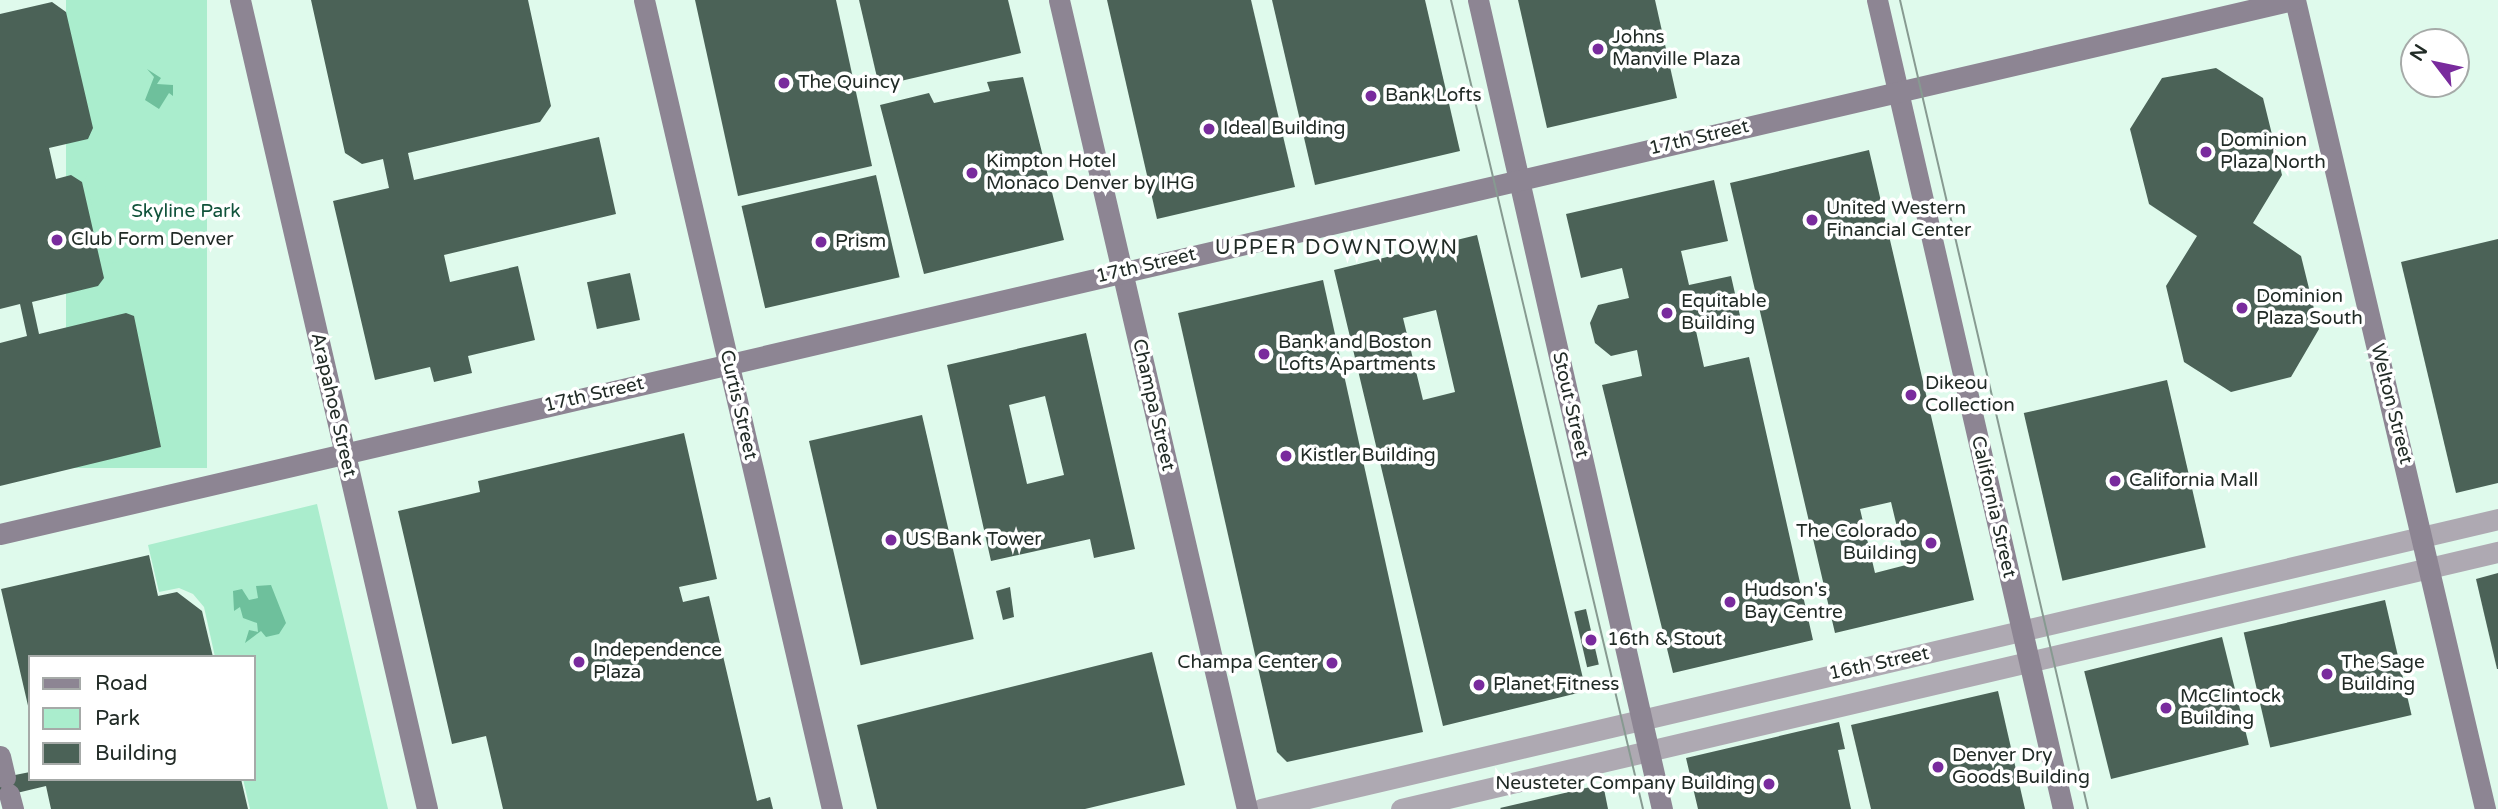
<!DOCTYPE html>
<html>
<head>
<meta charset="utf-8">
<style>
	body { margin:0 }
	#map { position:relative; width:2498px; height:809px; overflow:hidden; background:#dffaec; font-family:"Varela Round",sans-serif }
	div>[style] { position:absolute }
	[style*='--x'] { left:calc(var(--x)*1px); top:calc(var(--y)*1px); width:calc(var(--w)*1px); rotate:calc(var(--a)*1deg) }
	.green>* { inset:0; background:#aaedcd; transform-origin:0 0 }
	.water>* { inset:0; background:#6ec09c }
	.building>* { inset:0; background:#4b6257; transform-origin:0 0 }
	.street>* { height:21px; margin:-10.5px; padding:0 10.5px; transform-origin:10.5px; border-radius:10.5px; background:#aea9b2 }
	.secondary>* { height:21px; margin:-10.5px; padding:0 10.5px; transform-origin:10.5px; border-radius:10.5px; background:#8d8593 }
	.tram>* { height:2px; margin:-1px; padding:0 1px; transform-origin:1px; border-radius:1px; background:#879a91 }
	.dots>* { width:19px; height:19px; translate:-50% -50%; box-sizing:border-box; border:4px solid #fff; border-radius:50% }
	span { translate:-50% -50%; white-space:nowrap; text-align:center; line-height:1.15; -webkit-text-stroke:7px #fff; paint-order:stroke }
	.poi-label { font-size:19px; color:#212b26 }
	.left { translate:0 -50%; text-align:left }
	.right { translate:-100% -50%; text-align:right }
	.street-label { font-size:19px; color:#212b26 }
	.park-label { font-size:19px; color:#11533b }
	.neighbourhood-label { font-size:21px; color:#212b26; letter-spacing:2px }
	.legend { position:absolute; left:28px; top:655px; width:228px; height:126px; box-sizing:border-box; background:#fff; border:2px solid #a6aaa8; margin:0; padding:9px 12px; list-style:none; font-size:21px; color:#212b26 }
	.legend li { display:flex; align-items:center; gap:14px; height:35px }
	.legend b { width:35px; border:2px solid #a6aaa8 }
	.north { position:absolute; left:2400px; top:28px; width:70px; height:70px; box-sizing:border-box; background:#fff; border:2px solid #a6aaa8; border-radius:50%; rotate:302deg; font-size:19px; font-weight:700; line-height:28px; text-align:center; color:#212b26 }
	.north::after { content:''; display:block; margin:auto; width:24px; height:32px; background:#792b9d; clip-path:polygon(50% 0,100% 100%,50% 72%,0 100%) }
</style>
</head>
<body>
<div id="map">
	<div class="green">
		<i style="left:66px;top:0;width:141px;height:468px"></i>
		<i style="left:102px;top:173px;width:90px;height:17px;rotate:77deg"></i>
		<i style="clip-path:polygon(317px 504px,388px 809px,250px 809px,243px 779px,254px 779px,254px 657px,215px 657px,204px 607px,193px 594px,179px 588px,159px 592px,148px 545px)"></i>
	</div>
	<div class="water">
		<i style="clip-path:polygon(147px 69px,161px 78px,157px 84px,173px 85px,173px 96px,169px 93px,159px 109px,145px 100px,154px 77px)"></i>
		<i style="clip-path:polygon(271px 585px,286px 623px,279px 634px,266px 637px,261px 631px,245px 643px,249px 630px,258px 632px,257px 623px,243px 618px,240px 607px,234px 611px,233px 591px,242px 589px,249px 600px,258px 598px,256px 586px)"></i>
	</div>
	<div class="building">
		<i style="clip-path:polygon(311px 0,528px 0,551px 106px,540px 122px,408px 153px,414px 180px,599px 137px,616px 214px,444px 255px,450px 282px,518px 266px,535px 340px,468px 356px,472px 373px,434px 382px,430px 367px,375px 380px,333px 201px,389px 188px,383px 159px,362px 164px,345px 153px)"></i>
		<i style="clip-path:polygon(695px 0,836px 0,872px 166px,738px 196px)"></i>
		<i style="clip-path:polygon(859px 0,1008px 0,1021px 53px,879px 86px)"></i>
		<i style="clip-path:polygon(1107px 0,1251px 0,1295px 187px,1157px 219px)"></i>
		<i style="clip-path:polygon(1272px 0,1425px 0,1460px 151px,1315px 185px)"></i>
		<i style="clip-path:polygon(1518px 0,1655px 0,1677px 98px,1547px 128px)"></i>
		<i style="clip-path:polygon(52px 2px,66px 12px,93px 128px,88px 139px,49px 148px,56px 179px,71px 175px,82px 182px,104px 278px,98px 286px,32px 302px,39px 334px,126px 313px,134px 316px,161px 447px,0 486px,0 343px,27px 336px,20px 304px,0 309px,0 14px)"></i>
		<i style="clip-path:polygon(2216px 68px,2263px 98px,2282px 175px,2253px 223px,2301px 256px,2319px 329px,2291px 377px,2231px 392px,2184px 362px,2166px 286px,2197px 236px,2149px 204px,2130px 129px,2162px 78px)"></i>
		<i style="clip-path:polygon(1023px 77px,1064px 240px,924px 274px,880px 105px,929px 93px,934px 103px,990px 91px,987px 82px)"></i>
		<i style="clip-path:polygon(evenodd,1869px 150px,1974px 600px,1835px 633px,1730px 183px,1869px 150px,1891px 502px,1906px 565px,1875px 573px,1860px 509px,1891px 502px)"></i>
		<i style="left:876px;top:175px;width:105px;height:138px;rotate:77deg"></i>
		<i style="clip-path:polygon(1714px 180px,1728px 241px,1681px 251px,1689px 285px,1731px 276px,1741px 320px,1696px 331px,1704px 367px,1749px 357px,1813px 640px,1673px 673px,1602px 385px,1642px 376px,1637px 350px,1611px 356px,1595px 343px,1590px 323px,1598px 305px,1629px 298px,1622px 268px,1581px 278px,1566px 214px)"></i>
		<i style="clip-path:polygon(evenodd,1477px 235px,1586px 691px,1443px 726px,1334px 270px,1477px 235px,1436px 310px,1455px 392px,1423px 400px,1403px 318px,1436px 310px)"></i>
		<i style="clip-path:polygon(2498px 239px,2498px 483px,2456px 493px,2401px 262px)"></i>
		<i style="left:630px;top:273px;width:48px;height:44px;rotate:78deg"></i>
		<i style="clip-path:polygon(1323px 280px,1423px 732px,1287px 762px,1277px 752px,1178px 313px)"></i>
		<i style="clip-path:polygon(evenodd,1086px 333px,1135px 549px,1094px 558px,1090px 539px,991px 561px,947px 365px,1086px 333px,1045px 396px,1064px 475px,1027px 484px,1009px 405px,1045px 396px)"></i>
		<i style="left:2167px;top:380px;width:172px;height:147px;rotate:77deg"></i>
		<i style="left:922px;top:415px;width:230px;height:116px;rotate:77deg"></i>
		<i style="clip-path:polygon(684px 433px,717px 579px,679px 587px,683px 602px,709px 596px,757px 801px,770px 797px,773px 809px,503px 809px,486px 736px,452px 744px,398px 511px,480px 492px,478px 481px)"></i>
		<i style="clip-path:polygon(149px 555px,158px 596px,177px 592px,202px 611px,213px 657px,30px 657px,29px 710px,1px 589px)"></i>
		<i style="clip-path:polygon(2498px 573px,2498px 669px,2497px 669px,2476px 579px)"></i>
		<i style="clip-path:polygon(1010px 587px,1014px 617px,1003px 620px,996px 591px)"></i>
		<i style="left:2385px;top:600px;width:118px;height:145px;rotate:77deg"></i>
		<i style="left:1586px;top:609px;width:57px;height:12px;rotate:77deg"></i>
		<i style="left:2222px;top:637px;width:111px;height:142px;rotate:76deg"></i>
		<i style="clip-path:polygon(1152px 652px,1185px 785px,1085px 809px,877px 809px,857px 725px)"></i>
		<i style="clip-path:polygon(1998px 691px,2025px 809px,1871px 809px,1851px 725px)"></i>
		<i style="clip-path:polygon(1839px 722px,1845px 749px,1838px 750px,1851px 809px,1698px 809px,1686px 758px)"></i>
		<i style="clip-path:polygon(30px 772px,30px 779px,241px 779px,248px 809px,51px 809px,46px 786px,0 797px,0 778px)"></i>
		<i style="clip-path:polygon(1603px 784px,1608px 809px,1501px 809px,1500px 808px)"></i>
	</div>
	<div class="street">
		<i style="--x:1261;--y:809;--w:1271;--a:-13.19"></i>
		<i style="--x:1401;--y:809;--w:1127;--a:-13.19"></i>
	</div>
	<div class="secondary">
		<i style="--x:240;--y:0;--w:830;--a:76.98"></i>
		<i style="--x:644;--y:0;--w:831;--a:76.92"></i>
		<i style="--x:1059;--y:0;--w:831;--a:76.92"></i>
		<i style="--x:1478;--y:0;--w:830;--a:77.19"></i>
		<i style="--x:1877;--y:0;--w:830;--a:77.05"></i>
		<i style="--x:2295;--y:0;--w:831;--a:76.78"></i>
		<i style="--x:0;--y:534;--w:2354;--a:-13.11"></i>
		<i style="--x:0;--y:756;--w:22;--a:77"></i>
		<i style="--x:9;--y:794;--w:16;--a:75"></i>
	</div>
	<div class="tram">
		<i style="--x:1451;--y:0;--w:831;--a:76.65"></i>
		<i style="--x:1900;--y:0;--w:831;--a:76.92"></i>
	</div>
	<div class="dots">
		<i style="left:1598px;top:49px;background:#792b9d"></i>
		<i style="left:784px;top:83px;background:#792b9d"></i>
		<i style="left:1371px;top:96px;background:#792b9d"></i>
		<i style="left:1209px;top:129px;background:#792b9d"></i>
		<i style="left:2206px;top:152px;background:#792b9d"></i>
		<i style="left:972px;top:173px;background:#792b9d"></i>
		<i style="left:1812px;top:220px;background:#792b9d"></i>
		<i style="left:57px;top:240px;background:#792b9d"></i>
		<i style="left:821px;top:242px;background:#792b9d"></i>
		<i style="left:2242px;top:308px;background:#792b9d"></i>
		<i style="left:1667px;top:313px;background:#792b9d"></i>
		<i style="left:1264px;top:354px;background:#792b9d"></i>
		<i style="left:1911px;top:395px;background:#792b9d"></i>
		<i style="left:1286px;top:456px;background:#792b9d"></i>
		<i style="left:2115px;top:481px;background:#792b9d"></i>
		<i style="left:891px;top:540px;background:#792b9d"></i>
		<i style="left:1931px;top:543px;background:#792b9d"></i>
		<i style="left:1730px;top:602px;background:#792b9d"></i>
		<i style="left:1591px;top:640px;background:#792b9d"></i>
		<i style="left:579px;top:662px;background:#792b9d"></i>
		<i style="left:1332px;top:663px;background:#792b9d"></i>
		<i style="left:2327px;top:674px;background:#792b9d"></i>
		<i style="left:1479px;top:685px;background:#792b9d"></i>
		<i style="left:2166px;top:708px;background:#792b9d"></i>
		<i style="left:1938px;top:767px;background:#792b9d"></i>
		<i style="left:1769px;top:784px;background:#792b9d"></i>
	</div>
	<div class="poi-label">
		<span class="left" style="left:1612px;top:49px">Johns<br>Manville Plaza</span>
		<span class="left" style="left:798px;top:83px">The Quincy</span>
		<span class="left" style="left:1385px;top:96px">Bank Lofts</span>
		<span class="left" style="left:1223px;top:129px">Ideal Building</span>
		<span class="left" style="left:2220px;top:152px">Dominion<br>Plaza North</span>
		<span class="left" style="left:986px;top:173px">Kimpton Hotel<br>Monaco Denver by IHG</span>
		<span class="left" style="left:1826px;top:220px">United Western<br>Financial Center</span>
		<span class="left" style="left:71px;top:240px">Club Form Denver</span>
		<span class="left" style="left:835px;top:242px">Prism</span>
		<span class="left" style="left:2256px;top:308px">Dominion<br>Plaza South</span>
		<span class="left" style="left:1681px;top:313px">Equitable<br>Building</span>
		<span class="left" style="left:1278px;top:354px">Bank and Boston<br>Lofts Apartments</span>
		<span class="left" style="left:1925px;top:395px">Dikeou<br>Collection</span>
		<span class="left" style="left:1300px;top:456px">Kistler Building</span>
		<span class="left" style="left:2129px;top:481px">California Mall</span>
		<span class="right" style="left:1917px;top:543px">The Colorado<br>Building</span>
		<span class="left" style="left:905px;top:540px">US Bank Tower</span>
		<span class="left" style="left:1744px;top:602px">Hudson's<br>Bay Centre</span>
		<span class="left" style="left:1607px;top:640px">16th &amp; Stout</span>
		<span class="left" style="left:593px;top:662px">Independence<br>Plaza</span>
		<span class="right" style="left:1318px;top:663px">Champa Center</span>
		<span class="left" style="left:2341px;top:674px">The Sage<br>Building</span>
		<span class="left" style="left:1493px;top:685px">Planet Fitness</span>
		<span class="left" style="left:2180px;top:708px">McClintock<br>Building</span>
		<span class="left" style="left:1952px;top:767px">Denver Dry<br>Goods Building</span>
		<span class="right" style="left:1755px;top:784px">Neusteter Company Building</span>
	</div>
	<div class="street-label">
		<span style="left:1699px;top:138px;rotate:-13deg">17th Street</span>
		<span style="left:1146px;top:266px;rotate:-13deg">17th Street</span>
		<span style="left:594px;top:395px;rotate:-13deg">17th Street</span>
		<span style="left:2391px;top:404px;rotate:76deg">Welton Street</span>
		<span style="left:333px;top:405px;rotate:77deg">Arapahoe Street</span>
		<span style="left:738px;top:405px;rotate:77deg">Curtis Street</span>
		<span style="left:1153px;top:405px;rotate:77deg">Champa Street</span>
		<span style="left:1570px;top:405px;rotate:77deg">Stout Street</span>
		<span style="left:1993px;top:507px;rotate:77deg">California Street</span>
		<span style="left:1879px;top:664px;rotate:-12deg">16th Street</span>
	</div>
	<div class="park-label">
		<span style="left:186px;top:212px">Skyline Park</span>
	</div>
	<div class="neighbourhood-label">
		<span style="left:1337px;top:248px">UPPER DOWNTOWN</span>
	</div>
	<ul class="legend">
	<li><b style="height:9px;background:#8d8593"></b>Road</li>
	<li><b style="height:19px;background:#aaedcd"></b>Park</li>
	<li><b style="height:19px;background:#4b6257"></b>Building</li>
	</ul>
	<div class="north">N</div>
</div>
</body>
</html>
